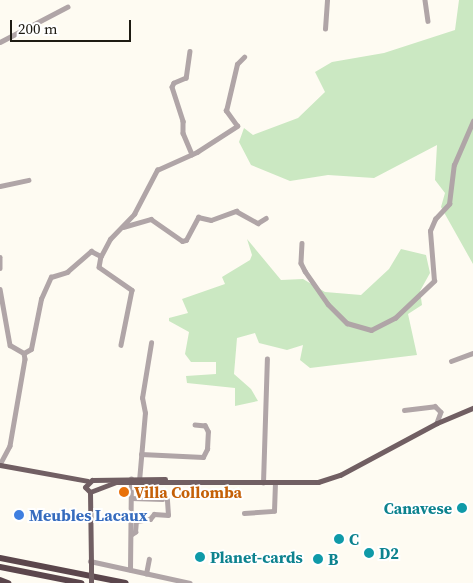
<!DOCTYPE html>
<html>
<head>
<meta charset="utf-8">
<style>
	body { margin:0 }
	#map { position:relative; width:473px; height:583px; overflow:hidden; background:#fefbf2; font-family:"Source Serif 4",serif }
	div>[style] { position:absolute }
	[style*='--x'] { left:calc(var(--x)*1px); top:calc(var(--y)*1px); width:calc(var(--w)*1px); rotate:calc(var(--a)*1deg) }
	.green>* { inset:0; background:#cbe8c2 }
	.minor>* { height:4.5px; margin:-2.25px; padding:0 2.25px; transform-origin:2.25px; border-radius:2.25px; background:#b0a5a7 }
	.major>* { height:5px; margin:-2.5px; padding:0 2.5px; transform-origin:2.5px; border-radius:2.5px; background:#715f63 }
	.highway>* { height:6px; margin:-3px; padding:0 3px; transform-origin:3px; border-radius:3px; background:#5b464c }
	.major-bridge>* { height:5px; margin:-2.5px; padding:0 2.5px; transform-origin:2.5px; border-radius:2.5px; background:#715f63 }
	.dots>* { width:14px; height:14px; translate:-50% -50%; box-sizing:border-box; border:2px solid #fff; border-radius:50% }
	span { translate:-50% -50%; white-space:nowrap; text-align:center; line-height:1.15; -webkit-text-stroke:4px #fff; paint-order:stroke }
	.food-label { font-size:16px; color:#c56008; font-weight:700 }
	.left { translate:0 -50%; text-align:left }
	.culture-label { font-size:16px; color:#0d838f; font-weight:700 }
	.right { translate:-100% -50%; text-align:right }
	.shop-label { font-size:16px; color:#366cbe; font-weight:700 }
	.scale { position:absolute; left:10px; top:20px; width:121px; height:22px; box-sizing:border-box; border:2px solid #1e1b13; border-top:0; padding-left:6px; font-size:15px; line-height:18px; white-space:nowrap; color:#1e1b13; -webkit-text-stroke:4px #fff; paint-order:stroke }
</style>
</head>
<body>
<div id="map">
	<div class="green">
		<i style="clip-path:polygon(459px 0,473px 0,473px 264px,441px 207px,445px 193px,435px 180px,437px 145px,374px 178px,328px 175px,290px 181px,251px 165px,239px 142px,244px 128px,253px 135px,298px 118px,325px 92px,315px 72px,332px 62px,384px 53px,455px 30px)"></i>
		<i style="clip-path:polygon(247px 239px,281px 280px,303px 279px,325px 292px,361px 295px,389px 269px,401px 249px,426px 255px,430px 273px,420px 291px,422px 305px,408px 314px,417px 355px,310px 368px,300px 360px,303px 345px,287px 350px,259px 343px,255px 333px,237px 338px,234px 374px,251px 389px,258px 401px,235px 406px,235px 388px,187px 383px,186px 376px,216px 374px,216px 362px,191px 362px,185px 354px,189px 332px,169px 321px,169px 318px,188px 313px,182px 299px,225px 284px,222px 277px,250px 260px,252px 255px)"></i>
	</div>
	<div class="minor">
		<i style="--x:425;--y:0;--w:21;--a:82"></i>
		<i style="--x:325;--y:29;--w:29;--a:-86"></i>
		<i style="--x:0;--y:42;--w:76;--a:-27.6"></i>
		<i style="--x:190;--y:51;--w:27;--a:98"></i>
		<i style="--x:186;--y:78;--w:13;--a:157"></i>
		<i style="--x:174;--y:83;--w:4;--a:117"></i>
		<i style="--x:172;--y:87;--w:36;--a:72"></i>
		<i style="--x:183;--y:121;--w:12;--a:90"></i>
		<i style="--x:183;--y:133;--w:23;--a:67"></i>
		<i style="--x:0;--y:186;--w:29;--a:-12"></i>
		<i style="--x:123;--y:227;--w:29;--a:-16"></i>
		<i style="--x:151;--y:219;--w:38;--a:35"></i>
		<i style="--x:182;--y:241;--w:4;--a:-14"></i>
		<i style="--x:186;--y:240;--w:26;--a:-62"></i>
		<i style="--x:198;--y:217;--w:13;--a:13"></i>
		<i style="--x:211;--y:220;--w:27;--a:-20"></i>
		<i style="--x:236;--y:211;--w:25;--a:29"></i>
		<i style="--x:258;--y:223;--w:9;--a:-32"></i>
		<i style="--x:302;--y:243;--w:20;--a:93"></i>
		<i style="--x:301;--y:263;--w:9;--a:63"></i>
		<i style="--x:305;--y:271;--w:40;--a:55.1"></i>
		<i style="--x:328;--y:304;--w:27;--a:45"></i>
		<i style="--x:347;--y:323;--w:25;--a:16"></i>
		<i style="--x:371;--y:330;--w:27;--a:-27"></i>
		<i style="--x:395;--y:318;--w:54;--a:-43.5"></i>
		<i style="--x:434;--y:281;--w:50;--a:-94.6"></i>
		<i style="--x:430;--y:231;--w:13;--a:-67"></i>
		<i style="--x:435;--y:219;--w:21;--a:-47"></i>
		<i style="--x:449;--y:204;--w:39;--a:-83"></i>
		<i style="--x:454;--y:165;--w:48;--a:-66.6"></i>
		<i style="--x:101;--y:256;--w:11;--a:100"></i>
		<i style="--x:99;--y:267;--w:40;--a:34.9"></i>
		<i style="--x:132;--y:290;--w:56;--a:101.3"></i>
		<i style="--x:0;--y:257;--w:11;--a:90"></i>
		<i style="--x:0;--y:289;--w:57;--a:79.9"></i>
		<i style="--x:10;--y:345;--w:16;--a:30"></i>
		<i style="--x:24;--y:353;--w:6;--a:81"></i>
		<i style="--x:25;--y:359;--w:88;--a:99.8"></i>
		<i style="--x:10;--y:446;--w:21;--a:118"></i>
		<i style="--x:24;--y:353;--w:8;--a:-30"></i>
		<i style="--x:31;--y:349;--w:51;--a:-78.7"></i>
		<i style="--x:41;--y:299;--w:24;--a:-66"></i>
		<i style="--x:51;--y:277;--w:17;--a:-17"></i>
		<i style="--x:67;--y:272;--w:32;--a:-41"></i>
		<i style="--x:91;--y:251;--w:11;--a:27"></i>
		<i style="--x:101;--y:256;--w:19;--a:-62"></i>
		<i style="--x:110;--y:239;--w:35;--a:-46"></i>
		<i style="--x:134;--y:214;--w:50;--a:-62.4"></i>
		<i style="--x:157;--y:170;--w:44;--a:-24.2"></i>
		<i style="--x:197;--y:152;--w:48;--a:-33"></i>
		<i style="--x:237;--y:126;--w:19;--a:-126"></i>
		<i style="--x:226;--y:111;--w:48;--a:-76.8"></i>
		<i style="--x:237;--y:64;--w:10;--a:-45"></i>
		<i style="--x:451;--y:361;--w:23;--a:-20"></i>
		<i style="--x:404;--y:410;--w:31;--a:-7"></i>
		<i style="--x:435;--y:406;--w:8;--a:45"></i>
		<i style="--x:441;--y:412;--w:12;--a:110"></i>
		<i style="--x:141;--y:454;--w:62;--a:2.8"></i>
		<i style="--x:203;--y:457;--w:9;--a:-63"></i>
		<i style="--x:207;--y:449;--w:17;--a:-87"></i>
		<i style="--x:208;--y:432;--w:7;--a:-117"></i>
		<i style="--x:205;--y:426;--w:10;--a:-174"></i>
		<i style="--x:139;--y:481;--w:68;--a:-85"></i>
		<i style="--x:145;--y:413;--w:15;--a:-101"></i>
		<i style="--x:142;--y:398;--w:56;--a:-80.7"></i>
		<i style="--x:263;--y:483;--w:124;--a:-88.2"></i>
		<i style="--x:131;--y:498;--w:31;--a:2"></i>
		<i style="--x:244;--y:513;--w:30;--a:-4"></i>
		<i style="--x:274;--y:511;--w:28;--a:-88"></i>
		<i style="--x:132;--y:534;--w:4;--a:-34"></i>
		<i style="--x:135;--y:532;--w:11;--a:-85"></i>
		<i style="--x:136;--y:521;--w:14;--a:-8"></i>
		<i style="--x:150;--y:519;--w:6;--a:-51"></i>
		<i style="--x:154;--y:514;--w:14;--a:4"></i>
		<i style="--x:168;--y:515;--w:15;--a:-94"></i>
		<i style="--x:90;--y:561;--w:102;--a:12.4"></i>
		<i style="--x:130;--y:570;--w:91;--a:-89.4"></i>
		<i style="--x:146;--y:574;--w:15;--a:-79"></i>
	</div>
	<div class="major">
		<i style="--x:0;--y:465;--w:89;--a:10.3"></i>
		<i style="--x:90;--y:492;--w:28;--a:-21"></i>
		<i style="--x:116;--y:482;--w:202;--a:0"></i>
		<i style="--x:318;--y:482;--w:23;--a:-18"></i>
		<i style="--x:340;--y:475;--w:110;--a:-28.2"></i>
		<i style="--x:437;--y:423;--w:39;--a:-23"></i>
		<i style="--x:90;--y:492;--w:7;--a:-135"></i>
		<i style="--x:85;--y:487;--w:10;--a:-45"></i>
		<i style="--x:92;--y:480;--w:73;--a:-0.8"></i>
		<i style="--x:90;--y:492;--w:73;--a:89.2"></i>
	</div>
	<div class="highway">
		<i style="--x:0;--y:558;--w:128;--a:11.2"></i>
		<i style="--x:0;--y:567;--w:83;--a:11.2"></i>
		<i style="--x:0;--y:580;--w:9;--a:21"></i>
	</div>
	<div class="major-bridge">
		<i style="--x:91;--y:565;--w:18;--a:90"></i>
	</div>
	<div class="dots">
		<i style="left:124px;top:492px;background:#e8710a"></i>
		<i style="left:462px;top:508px;background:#0f9aa8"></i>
		<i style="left:19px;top:515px;background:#3f7fe0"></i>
		<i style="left:339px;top:539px;background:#0f9aa8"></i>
		<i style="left:369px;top:553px;background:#0f9aa8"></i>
		<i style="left:200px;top:557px;background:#0f9aa8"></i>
		<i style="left:318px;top:559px;background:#0f9aa8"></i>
	</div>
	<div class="food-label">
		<span class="left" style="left:134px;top:492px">Villa Collomba</span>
	</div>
	<div class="culture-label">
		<span class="right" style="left:452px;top:508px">Canavese</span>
		<span class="left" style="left:349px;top:539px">C</span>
		<span class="left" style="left:379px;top:553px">D2</span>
		<span class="left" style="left:210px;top:557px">Planet-cards</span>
		<span class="left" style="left:328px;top:559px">B</span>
	</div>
	<div class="shop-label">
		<span class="left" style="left:29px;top:515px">Meubles Lacaux</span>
	</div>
	<div class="scale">200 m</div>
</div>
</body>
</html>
